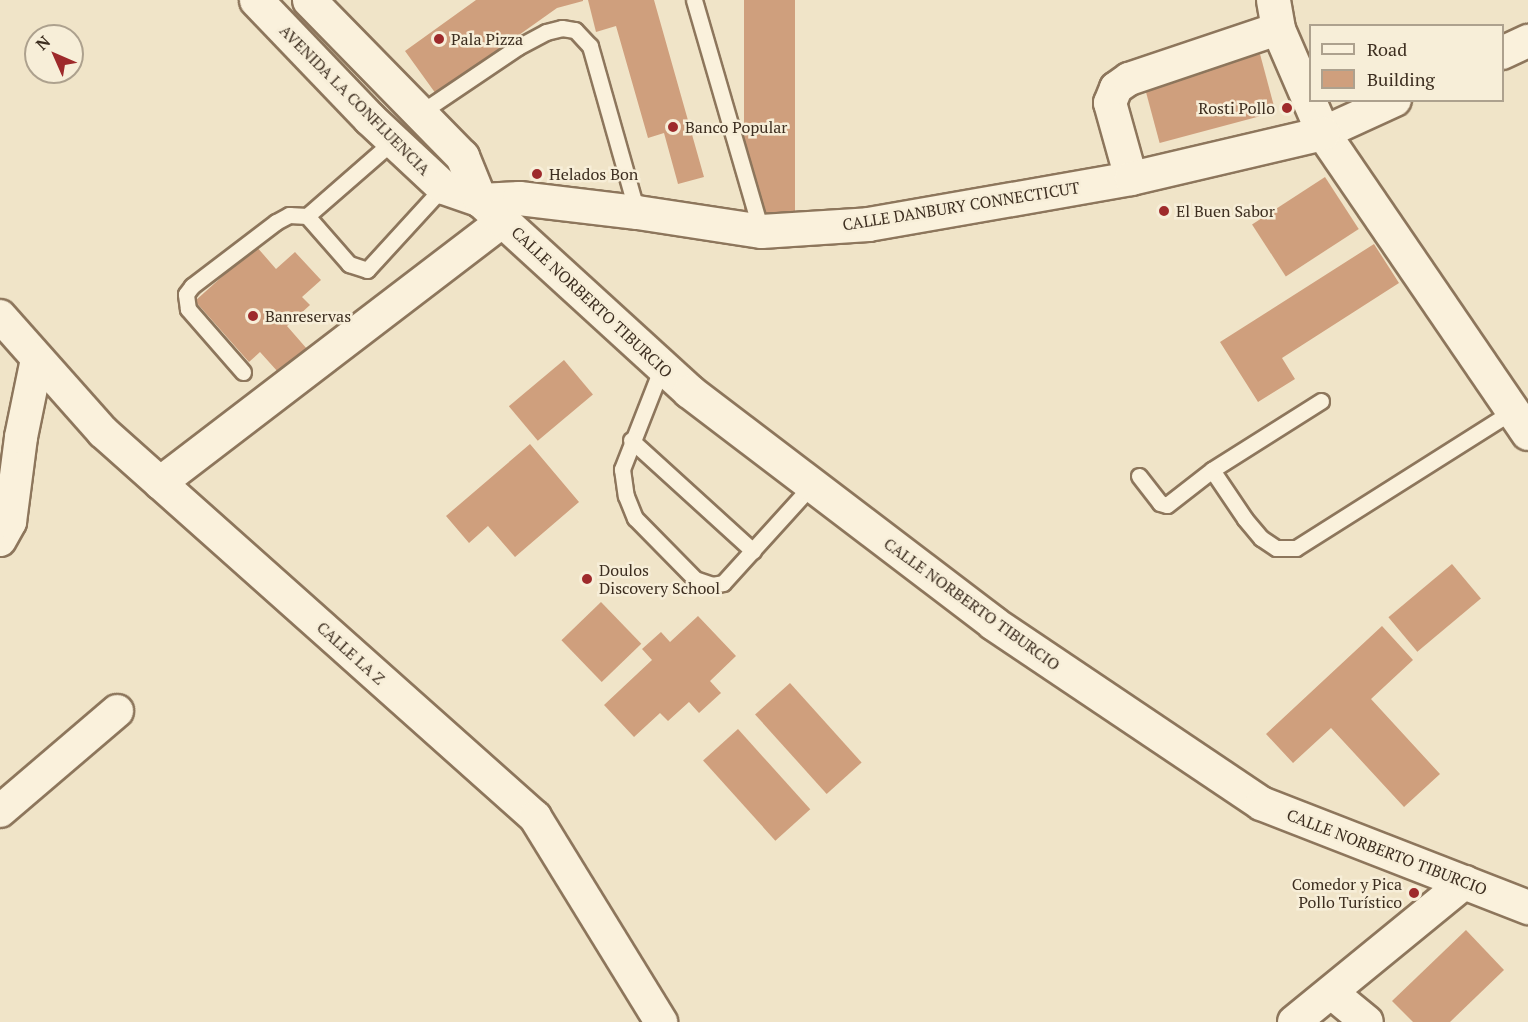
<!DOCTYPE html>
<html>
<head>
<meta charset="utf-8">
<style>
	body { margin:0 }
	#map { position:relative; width:1528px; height:1022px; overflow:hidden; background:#f0e4c8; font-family:"PT Serif",serif }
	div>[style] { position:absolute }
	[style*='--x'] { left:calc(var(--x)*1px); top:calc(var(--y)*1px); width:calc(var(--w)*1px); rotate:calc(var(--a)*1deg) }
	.building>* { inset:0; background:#cf9f7d; transform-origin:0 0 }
	.roads { filter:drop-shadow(2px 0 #8d765c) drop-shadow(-2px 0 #8d765c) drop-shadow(0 2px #8d765c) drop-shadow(0 -2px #8d765c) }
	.lane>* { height:15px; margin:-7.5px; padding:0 7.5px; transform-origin:7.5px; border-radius:7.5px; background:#faf1dc }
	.street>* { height:32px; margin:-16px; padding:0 16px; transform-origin:16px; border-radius:16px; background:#faf1dc }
	.secondary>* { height:33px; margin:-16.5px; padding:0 16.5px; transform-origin:16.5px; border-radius:16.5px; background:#faf1dc }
	.dots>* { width:16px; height:16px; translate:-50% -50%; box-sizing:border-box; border:3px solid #f7eed8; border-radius:50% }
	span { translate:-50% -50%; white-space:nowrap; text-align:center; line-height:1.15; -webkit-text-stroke:5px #f7eed8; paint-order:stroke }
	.poi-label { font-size:16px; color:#3d2e20 }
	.left { translate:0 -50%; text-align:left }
	.right { translate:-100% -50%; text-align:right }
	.street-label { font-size:16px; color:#3d2e20 }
	.legend { position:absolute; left:1309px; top:24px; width:195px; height:78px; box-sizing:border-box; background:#f7eed8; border:2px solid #ada18e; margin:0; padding:8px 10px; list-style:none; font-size:18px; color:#3d2e20 }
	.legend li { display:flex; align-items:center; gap:12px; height:30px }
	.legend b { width:30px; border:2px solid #ada18e }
	.north { position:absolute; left:24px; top:24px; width:60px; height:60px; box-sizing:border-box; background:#f7eed8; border:2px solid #ada18e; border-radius:50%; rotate:315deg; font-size:16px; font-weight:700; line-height:24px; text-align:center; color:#3d2e20 }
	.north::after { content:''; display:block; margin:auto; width:21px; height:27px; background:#9e2a2b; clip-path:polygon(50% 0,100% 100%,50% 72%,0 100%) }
</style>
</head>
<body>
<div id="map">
	<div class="building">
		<i style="clip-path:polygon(476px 0,583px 0,583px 1px,557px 8px,436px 94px,405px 51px)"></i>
		<i style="clip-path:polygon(588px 0,654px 0,704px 177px,678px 184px,664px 133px,648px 138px,616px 26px,596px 32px)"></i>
		<i style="left:744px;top:0;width:51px;height:216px"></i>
		<i style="left:1260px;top:54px;width:60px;height:120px;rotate:75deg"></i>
		<i style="left:1325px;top:177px;width:62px;height:87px;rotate:57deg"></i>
		<i style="clip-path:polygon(1374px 244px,1399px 283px,1282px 358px,1295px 379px,1258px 402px,1220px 342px)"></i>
		<i style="clip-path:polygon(256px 246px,276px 269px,295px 252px,321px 280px,302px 297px,310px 305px,287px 326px,314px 357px,287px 382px,260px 352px,249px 362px,195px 301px)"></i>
		<i style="left:564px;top:360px;width:45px;height:72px;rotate:50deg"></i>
		<i style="clip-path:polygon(530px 444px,579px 502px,515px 557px,488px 526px,469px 543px,446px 516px)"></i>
		<i style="left:1452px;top:564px;width:45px;height:83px;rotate:50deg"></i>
		<i style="left:601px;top:602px;width:58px;height:55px;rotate:46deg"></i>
		<i style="clip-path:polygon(698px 616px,736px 656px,710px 681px,721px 693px,699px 713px,689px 702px,668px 721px,660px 713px,634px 737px,604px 705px,652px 660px,642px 649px,661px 632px,670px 642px)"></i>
		<i style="clip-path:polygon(1382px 626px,1413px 660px,1371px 699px,1440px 774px,1404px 807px,1331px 728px,1293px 763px,1266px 734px)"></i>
		<i style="left:790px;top:683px;width:107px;height:47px;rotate:48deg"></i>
		<i style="left:738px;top:729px;width:108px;height:47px;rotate:48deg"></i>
		<i style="clip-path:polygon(1466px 930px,1504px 970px,1450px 1022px,1413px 1022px,1392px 1001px)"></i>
	</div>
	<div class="roads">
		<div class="lane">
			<i style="--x:694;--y:0;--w:241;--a:73.8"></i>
			<i style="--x:420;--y:113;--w:118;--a:-34"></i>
			<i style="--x:518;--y:47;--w:32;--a:-28"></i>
			<i style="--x:546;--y:32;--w:16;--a:-14"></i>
			<i style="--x:562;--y:28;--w:13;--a:9"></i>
			<i style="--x:575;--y:30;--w:22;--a:47"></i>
			<i style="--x:590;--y:46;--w:173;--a:74.2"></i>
			<i style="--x:393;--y:141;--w:114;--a:138.9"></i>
			<i style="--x:307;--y:216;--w:64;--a:48.8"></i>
			<i style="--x:349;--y:264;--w:19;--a:18"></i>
			<i style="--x:367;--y:270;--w:113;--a:-47.5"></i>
			<i style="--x:662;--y:367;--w:110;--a:111.4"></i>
			<i style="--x:622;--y:469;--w:27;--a:82"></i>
			<i style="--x:626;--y:496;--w:24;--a:68"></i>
			<i style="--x:635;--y:518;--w:86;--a:45.5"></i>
			<i style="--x:695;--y:579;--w:18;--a:19"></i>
			<i style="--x:712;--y:585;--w:11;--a:-10"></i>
			<i style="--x:723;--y:583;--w:131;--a:-47.8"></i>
			<i style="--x:243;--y:372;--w:84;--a:-131.1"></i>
			<i style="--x:188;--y:309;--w:15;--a:-98"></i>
			<i style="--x:186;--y:294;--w:10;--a:-53"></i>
			<i style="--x:192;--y:286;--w:106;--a:-37.3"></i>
			<i style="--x:276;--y:222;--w:15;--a:-28"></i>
			<i style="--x:289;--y:215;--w:18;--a:3"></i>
			<i style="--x:1321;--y:401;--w:129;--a:147.7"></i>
			<i style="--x:1212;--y:470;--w:59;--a:56"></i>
			<i style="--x:1245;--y:519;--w:25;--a:50"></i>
			<i style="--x:1261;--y:538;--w:18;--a:34"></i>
			<i style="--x:1276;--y:548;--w:20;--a:0"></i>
			<i style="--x:1296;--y:548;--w:257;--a:-32.3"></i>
			<i style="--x:631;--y:440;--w:165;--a:42.3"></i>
			<i style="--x:1139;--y:476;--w:34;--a:52"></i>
			<i style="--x:1160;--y:503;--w:7;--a:16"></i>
			<i style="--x:1167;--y:505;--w:57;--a:-37.9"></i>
		</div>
		<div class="street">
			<i style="--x:1502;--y:53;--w:29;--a:-25"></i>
			<i style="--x:1323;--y:133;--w:79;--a:-24.6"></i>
			<i style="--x:1131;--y:178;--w:78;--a:-105.6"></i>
			<i style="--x:1110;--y:103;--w:16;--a:-68"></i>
			<i style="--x:1116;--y:88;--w:16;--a:-35"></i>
			<i style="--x:1129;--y:79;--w:157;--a:-18.6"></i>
			<i style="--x:0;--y:316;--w:155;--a:48.4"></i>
			<i style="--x:103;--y:432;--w:579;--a:41.71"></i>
			<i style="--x:535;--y:817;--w:241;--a:58.4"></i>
			<i style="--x:160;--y:483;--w:432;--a:-37.4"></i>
			<i style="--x:0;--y:540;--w:21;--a:-61"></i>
			<i style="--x:10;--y:522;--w:86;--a:-82.6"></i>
			<i style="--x:21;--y:437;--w:80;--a:-78.4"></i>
			<i style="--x:0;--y:811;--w:154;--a:-40.5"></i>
			<i style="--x:1332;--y:993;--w:45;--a:39.6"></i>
			<i style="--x:1294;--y:1022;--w:221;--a:-39.3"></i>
		</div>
		<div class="secondary">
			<i style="--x:256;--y:0;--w:163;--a:46.2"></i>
			<i style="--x:369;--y:118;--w:101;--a:43"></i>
			<i style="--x:443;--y:187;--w:39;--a:19"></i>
			<i style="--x:480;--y:200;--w:283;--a:42.4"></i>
			<i style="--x:689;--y:391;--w:382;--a:37.3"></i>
			<i style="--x:993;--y:623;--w:323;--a:33.9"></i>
			<i style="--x:1261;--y:803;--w:287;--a:21.3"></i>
			<i style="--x:309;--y:0;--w:219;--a:45.6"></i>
			<i style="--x:462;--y:156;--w:48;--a:67.8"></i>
			<i style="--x:1273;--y:0;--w:29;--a:80"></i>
			<i style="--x:1278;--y:29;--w:113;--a:66.6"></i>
			<i style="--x:1323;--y:133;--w:363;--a:55.7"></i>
			<i style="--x:480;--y:200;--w:39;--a:-3"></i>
			<i style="--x:519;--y:198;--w:119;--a:6.8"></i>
			<i style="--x:637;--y:212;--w:125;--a:8.7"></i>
			<i style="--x:761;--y:231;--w:107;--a:-3.7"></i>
			<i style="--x:868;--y:224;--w:267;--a:-9.9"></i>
			<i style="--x:1131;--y:178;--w:197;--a:-13.2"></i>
		</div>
	</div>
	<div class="dots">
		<i style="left:439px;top:39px;background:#9e2a2b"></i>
		<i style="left:1287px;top:108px;background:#9e2a2b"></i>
		<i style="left:673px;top:127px;background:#9e2a2b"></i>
		<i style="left:537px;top:174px;background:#9e2a2b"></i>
		<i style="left:1164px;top:211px;background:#9e2a2b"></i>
		<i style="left:253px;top:316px;background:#9e2a2b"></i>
		<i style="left:587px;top:579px;background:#9e2a2b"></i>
		<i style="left:1414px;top:893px;background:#9e2a2b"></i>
	</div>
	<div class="poi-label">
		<span class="left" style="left:451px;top:39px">Pala Pizza</span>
		<span class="right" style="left:1275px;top:108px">Rosti Pollo</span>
		<span class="left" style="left:685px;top:127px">Banco Popular</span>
		<span class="left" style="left:549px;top:174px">Helados Bon</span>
		<span class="left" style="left:1176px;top:211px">El Buen Sabor</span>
		<span class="left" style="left:265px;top:316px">Banreservas</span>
		<span class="left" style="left:599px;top:579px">Doulos<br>Discovery School</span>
		<span class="right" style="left:1402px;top:893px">Comedor y Pica<br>Pollo Turístico</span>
	</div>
	<div class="street-label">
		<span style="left:355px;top:100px;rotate:45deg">AVENIDA LA CONFLUENCIA</span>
		<span style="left:961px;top:206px;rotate:-9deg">CALLE DANBURY CONNECTICUT</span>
		<span style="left:592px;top:302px;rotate:43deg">CALLE NORBERTO TIBURCIO</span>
		<span style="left:972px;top:604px;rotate:36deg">CALLE NORBERTO TIBURCIO</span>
		<span style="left:351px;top:653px;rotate:42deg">CALLE LA Z</span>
		<span style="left:1387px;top:852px;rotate:21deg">CALLE NORBERTO TIBURCIO</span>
	</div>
	<ul class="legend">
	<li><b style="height:8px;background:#faf1dc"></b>Road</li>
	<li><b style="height:16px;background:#cf9f7d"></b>Building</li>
	</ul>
	<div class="north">N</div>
</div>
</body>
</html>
